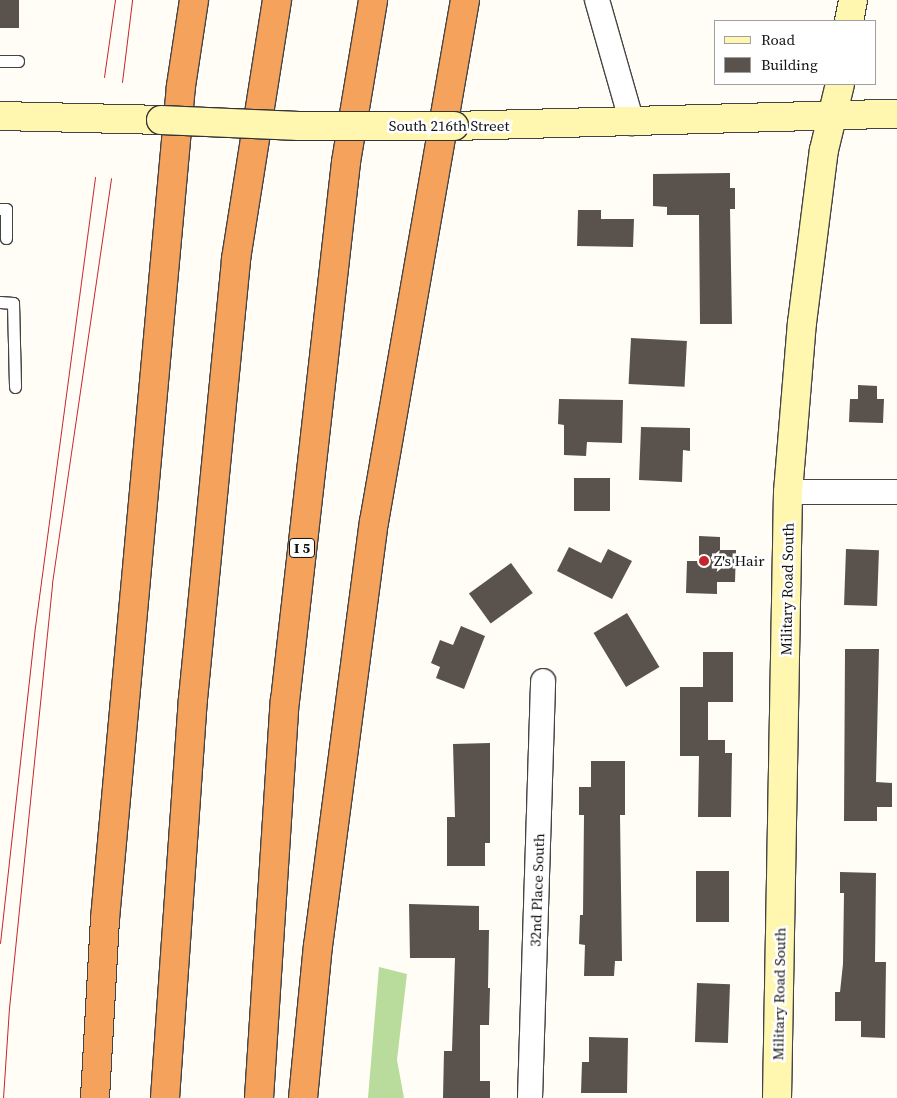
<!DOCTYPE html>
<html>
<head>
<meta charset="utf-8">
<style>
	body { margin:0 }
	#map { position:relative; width:897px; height:1098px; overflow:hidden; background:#fffdf5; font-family:"Source Serif 4",serif }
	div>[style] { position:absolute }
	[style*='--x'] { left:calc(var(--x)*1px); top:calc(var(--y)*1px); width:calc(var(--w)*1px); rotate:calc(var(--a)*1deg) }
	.forest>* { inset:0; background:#b9dc9c }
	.building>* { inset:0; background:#5a524d; transform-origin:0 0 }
	.roads { filter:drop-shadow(1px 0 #444) drop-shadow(-1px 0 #444) drop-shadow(0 1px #444) drop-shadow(0 -1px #444) }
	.lane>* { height:11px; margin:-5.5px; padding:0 5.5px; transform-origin:5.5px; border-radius:5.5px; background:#fff }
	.street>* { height:24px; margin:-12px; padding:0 12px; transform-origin:12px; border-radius:12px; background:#fff }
	.secondary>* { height:28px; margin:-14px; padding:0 14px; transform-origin:14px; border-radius:14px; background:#fff6b0 }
	.highway>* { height:28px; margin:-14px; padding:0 14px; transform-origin:14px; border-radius:14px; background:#f5a25d }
	.tram>* { height:1px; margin:-0.5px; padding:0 0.5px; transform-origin:0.5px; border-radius:0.5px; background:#c4262e }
	.bridges { filter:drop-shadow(1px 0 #333) drop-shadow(-1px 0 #333) drop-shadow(0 1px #333) drop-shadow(0 -1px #333) }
	.secondary-bridge>* { height:28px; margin:-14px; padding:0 14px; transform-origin:14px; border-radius:14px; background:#fff6b0 }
	.dots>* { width:14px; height:14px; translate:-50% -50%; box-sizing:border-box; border:2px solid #fff; border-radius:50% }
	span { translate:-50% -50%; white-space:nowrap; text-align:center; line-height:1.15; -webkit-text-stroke:5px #fff; paint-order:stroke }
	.shield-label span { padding:1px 4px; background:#fff; border:1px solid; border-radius:4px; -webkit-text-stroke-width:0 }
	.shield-label { font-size:14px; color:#111; font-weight:700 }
	.street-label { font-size:15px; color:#111 }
	.poi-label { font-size:15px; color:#111 }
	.left { translate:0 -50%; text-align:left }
	.legend { position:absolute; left:714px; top:20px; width:162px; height:65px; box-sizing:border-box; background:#fff; border:1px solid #a0a0a0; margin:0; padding:6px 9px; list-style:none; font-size:15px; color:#111 }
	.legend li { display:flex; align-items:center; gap:10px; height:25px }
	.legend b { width:25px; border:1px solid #a0a0a0 }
</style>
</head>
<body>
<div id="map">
	<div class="forest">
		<i style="clip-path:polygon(379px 967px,407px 974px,397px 1060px,404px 1098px,368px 1098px)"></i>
	</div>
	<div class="building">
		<i style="left:0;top:0;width:19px;height:28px"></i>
		<i style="clip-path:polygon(730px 173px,730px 188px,735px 188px,735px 209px,730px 209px,732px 324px,700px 324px,699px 215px,667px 215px,667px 207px,653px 206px,653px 174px)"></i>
		<i style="clip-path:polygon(578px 210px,601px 210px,601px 219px,634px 219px,633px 247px,577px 246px)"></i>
		<i style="left:631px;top:338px;width:56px;height:46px;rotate:3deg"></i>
		<i style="clip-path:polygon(858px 385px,877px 386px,877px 399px,884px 399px,883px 423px,849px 422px,850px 399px,858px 399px)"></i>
		<i style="clip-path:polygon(559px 399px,623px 400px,622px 443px,587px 442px,586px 456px,564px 455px,564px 425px,558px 424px)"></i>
		<i style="clip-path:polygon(641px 427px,690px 428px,690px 451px,683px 450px,682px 482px,639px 480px)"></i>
		<i style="left:574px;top:478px;width:36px;height:33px"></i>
		<i style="clip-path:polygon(699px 536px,720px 537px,720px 550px,736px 550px,735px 582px,717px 582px,717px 594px,686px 593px,687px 561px,699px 561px)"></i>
		<i style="clip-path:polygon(569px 547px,601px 563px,608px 549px,632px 561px,612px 599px,557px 571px)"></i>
		<i style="left:846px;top:549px;width:33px;height:56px;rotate:2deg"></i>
		<i style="left:511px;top:563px;width:37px;height:52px;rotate:54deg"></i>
		<i style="left:627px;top:613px;width:63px;height:39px;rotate:59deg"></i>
		<i style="clip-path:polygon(461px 626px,485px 636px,464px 689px,436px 678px,440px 667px,431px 663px,440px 640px,453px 645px)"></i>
		<i style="clip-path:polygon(845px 649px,879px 649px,876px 782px,892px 783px,892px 807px,877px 807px,877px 821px,844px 821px)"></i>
		<i style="clip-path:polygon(703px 652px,733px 652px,733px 702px,708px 702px,708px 740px,725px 740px,725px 753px,732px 753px,731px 817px,698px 817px,699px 756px,680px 756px,680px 687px,703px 687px)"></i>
		<i style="clip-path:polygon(490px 743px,490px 843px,485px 843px,485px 866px,447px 866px,447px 817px,455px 817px,453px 744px)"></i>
		<i style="clip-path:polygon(591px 761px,625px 761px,625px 815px,620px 815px,622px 961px,615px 961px,614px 976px,584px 976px,585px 945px,579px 944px,580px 915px,583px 915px,584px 815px,579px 815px,579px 787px,591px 787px)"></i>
		<i style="left:696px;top:871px;width:33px;height:51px"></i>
		<i style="clip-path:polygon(840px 872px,876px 873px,875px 962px,886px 962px,885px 1038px,861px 1037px,861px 1021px,835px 1021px,835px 992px,840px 992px,843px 964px,844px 893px,840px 893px)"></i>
		<i style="clip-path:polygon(409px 904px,479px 906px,479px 930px,489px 930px,488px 988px,490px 988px,489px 1025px,480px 1025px,480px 1081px,490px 1081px,490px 1098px,443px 1098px,444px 1051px,452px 1051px,455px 958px,410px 958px)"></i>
		<i style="left:697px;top:983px;width:33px;height:59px;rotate:2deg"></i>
		<i style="clip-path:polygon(589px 1037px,628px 1038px,627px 1093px,581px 1093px,582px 1062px,589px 1062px)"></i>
	</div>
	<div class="roads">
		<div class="lane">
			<i style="--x:0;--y:61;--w:18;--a:0"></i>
			<i style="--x:0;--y:209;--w:6;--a:0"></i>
			<i style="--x:6;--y:209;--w:29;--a:90"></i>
			<i style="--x:0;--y:302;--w:13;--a:4"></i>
			<i style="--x:13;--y:303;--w:84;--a:88.6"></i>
		</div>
		<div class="street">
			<i style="--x:597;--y:0;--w:128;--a:74.1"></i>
			<i style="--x:788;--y:492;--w:109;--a:0"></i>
			<i style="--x:530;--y:1098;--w:417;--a:-88.2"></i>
		</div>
		<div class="secondary">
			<i style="--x:849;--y:21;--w:21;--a:-79"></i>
			<i style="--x:0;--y:116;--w:161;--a:1.4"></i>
			<i style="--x:454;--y:126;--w:443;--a:-1.6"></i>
			<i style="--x:777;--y:1098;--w:606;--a:-88.96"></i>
			<i style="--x:788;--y:492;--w:170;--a:-85.3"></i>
			<i style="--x:802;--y:323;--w:174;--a:-82.8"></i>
			<i style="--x:824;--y:150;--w:68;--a:-76.4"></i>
		</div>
		<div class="highway">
			<i style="--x:95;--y:1098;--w:179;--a:-86.8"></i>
			<i style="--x:105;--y:919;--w:836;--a:-84.79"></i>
			<i style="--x:181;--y:86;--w:87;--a:-81.4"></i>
			<i style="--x:165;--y:1098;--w:400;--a:-86"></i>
			<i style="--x:193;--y:699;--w:442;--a:-84.4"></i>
			<i style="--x:236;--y:259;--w:262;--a:-81"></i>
			<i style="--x:259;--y:1098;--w:398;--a:-86.3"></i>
			<i style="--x:285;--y:701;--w:542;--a:-83.54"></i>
			<i style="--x:346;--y:162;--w:164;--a:-80.5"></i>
			<i style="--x:303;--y:1098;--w:153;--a:-84.4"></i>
			<i style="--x:318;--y:946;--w:428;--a:-82.5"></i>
			<i style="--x:374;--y:522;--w:530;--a:-80.11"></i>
		</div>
	</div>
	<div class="tram">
		<i style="--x:104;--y:77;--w:78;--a:-81.9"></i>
		<i style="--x:122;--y:82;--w:83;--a:-83"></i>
		<i style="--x:0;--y:943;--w:318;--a:-83.7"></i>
		<i style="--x:35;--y:627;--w:454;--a:-82.4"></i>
		<i style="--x:3;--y:1098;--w:90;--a:-86.2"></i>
		<i style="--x:9;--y:1008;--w:427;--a:-84.2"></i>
		<i style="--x:52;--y:583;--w:409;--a:-81.7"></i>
	</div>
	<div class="bridges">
		<div class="secondary-bridge">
			<i style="--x:161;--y:120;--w:138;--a:2.5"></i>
			<i style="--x:299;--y:126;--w:155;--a:0"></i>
		</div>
	</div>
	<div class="dots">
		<i style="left:704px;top:561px;background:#c4262e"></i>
	</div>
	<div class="shield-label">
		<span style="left:302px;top:548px">I 5</span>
	</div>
	<div class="street-label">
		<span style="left:449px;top:126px">South 216th Street</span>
		<span style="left:787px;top:589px;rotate:-89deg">Military Road South</span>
		<span style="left:537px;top:890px;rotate:-88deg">32nd Place South</span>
		<span style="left:779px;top:994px;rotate:-89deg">Military Road South</span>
	</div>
	<div class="poi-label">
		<span class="left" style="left:714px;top:561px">Z's Hair</span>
	</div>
	<ul class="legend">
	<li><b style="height:6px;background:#fff6b0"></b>Road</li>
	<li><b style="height:14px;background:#5a524d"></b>Building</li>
	</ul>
</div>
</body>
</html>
